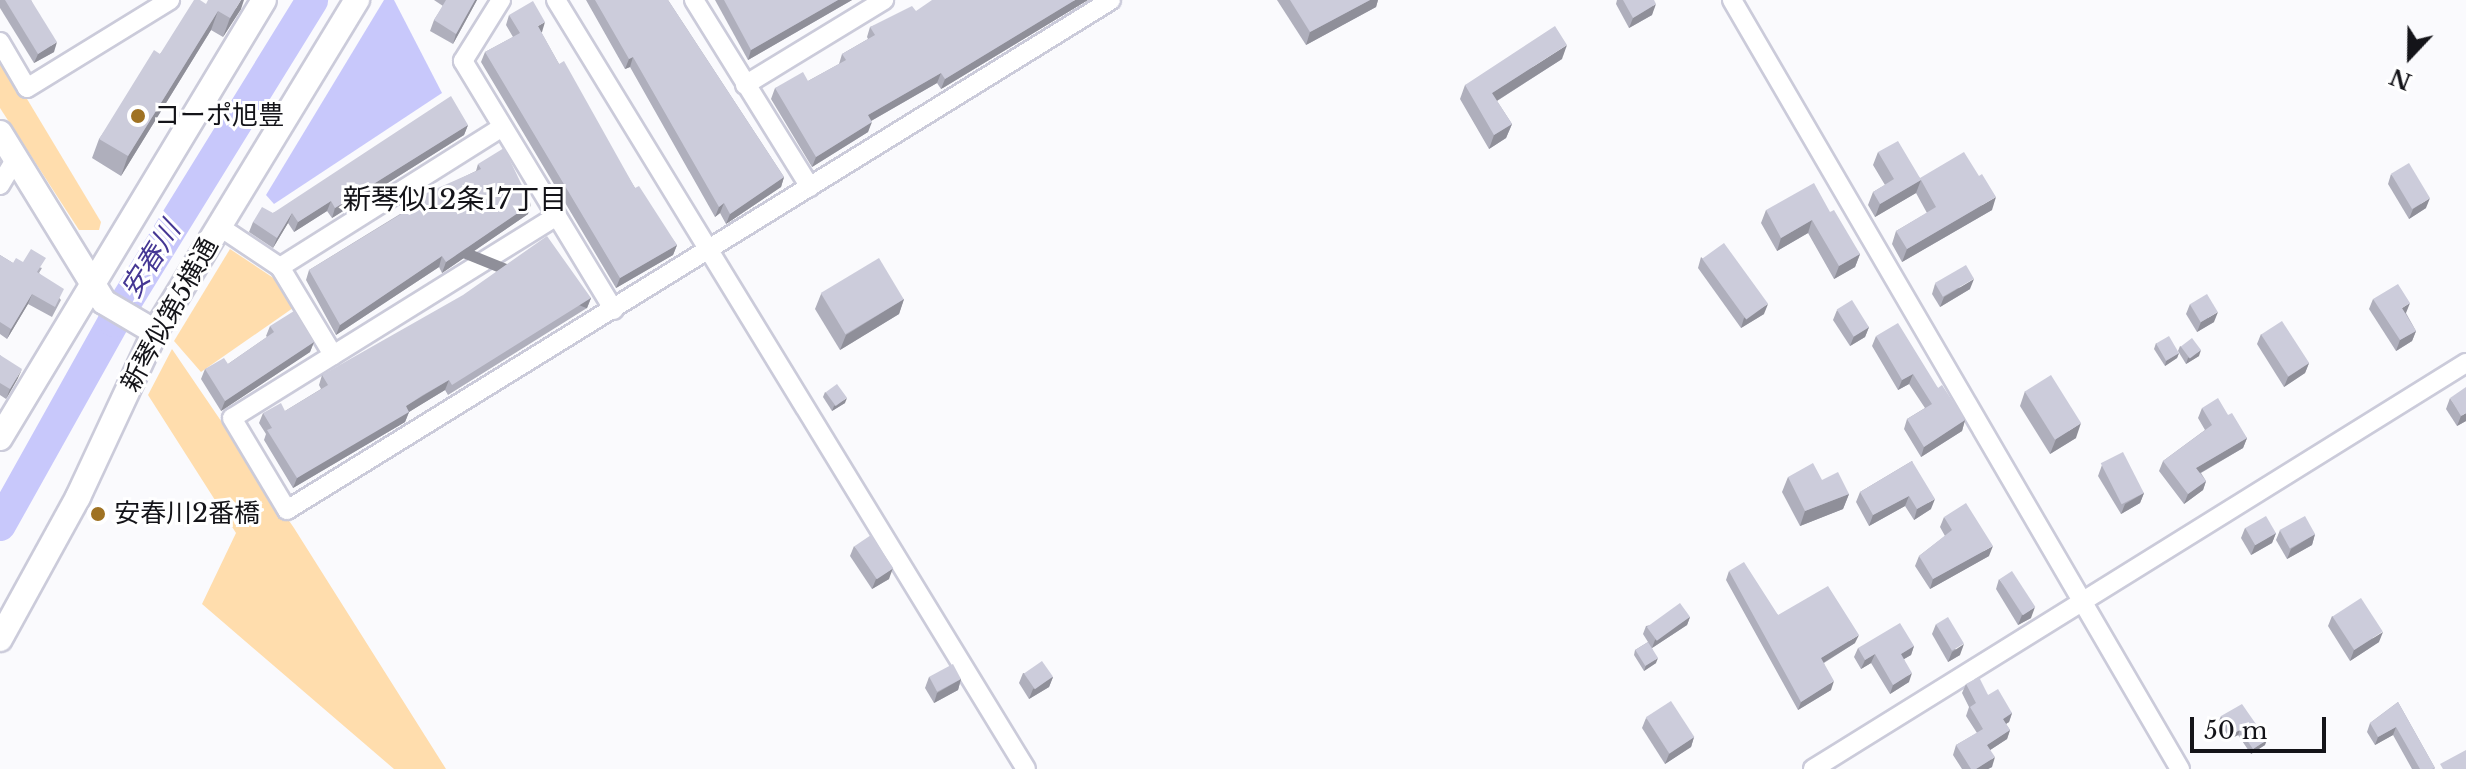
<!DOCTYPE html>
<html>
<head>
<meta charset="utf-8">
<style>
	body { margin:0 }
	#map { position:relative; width:2466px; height:769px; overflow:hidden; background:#fafafd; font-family:"Libre Baskerville","Noto Sans JP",serif }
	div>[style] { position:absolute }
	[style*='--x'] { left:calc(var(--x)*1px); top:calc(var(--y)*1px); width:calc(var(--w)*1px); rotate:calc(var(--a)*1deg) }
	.green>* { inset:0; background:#ffddad }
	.water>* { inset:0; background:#c8c8fb }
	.river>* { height:32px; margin:-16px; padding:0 16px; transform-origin:16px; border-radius:16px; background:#c8c8fb }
	.roads { filter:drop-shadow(2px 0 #cbcbda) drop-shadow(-2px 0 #cbcbda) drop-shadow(0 2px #cbcbda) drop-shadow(0 -2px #cbcbda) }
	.minor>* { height:18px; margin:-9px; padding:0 9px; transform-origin:9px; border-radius:9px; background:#fff }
	.tertiary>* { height:24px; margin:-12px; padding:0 12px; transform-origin:12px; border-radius:12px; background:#fff }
	.wall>* { inset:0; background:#afafbc }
	.shaded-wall>* { inset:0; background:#8f8f99; transform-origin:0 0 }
	.building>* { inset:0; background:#ccccdb; transform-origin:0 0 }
	.dots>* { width:22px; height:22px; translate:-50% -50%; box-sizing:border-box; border:4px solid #fff; border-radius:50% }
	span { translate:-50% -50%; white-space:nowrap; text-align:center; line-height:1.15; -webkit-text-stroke:6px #fff; paint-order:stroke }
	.poi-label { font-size:26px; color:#141419 }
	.left { translate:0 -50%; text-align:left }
	.street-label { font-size:26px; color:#141419 }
	.neighbourhood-label { font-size:28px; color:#141419 }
	.water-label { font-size:28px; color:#453794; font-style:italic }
	.north { position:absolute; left:2370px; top:16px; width:80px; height:80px; -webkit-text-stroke:6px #fff; paint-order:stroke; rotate:202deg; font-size:22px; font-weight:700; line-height:32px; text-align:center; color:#141419 }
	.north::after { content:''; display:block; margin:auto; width:28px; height:36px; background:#141419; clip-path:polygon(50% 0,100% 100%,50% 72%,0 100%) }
	.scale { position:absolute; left:2190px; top:717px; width:136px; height:36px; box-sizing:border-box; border:4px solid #141419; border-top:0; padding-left:10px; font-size:24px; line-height:28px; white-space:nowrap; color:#141419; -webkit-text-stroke:6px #fff; paint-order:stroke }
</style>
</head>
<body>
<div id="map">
	<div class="green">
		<i style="clip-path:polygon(0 54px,101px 222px,99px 230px,79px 230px,0 108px)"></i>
		<i style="clip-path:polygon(230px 249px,275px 279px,293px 308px,201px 372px,174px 341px)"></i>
		<i style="clip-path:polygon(172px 349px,294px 528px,446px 769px,394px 769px,202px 604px,236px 533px,148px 395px)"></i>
	</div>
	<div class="water">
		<i style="clip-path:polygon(384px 0,394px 0,442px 93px,274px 204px,266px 195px)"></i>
	</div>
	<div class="river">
		<i style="--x:0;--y:525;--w:234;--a:-60.8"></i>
		<i style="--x:114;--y:321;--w:377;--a:-58.3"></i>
	</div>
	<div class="roads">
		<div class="minor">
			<i style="--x:501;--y:0;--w:72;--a:121.9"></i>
			<i style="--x:463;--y:61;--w:291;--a:58.8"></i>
			<i style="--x:556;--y:0;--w:901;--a:58.57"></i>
			<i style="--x:694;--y:0;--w:220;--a:58.2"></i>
			<i style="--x:1732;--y:0;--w:890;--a:59.78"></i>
			<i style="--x:0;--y:42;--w:53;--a:59.6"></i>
			<i style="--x:27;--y:88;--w:168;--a:-31.6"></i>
			<i style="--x:745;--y:85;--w:163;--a:-31.4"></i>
			<i style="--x:0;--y:185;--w:31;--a:-59"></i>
			<i style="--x:555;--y:217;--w:380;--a:148.1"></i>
			<i style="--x:232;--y:418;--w:107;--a:59.1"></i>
			<i style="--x:287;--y:510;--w:969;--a:-31.75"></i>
			<i style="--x:220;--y:227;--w:72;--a:33.7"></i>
			<i style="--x:280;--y:267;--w:103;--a:58.9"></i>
			<i style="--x:280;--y:267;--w:261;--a:-32.2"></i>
			<i style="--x:1813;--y:769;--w:769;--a:-31.87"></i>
		</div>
		<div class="tertiary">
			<i style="--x:0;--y:133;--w:198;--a:58.4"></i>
			<i style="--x:104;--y:302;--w:59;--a:30.5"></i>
			<i style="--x:0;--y:438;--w:511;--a:-58.92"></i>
			<i style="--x:0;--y:639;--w:162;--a:-61.2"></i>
			<i style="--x:78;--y:497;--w:182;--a:-65"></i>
			<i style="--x:155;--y:332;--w:389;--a:-58.7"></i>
		</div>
	</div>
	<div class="wall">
		<i style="clip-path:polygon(0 0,31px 0,54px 52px,34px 63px,0 8px)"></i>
		<i style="clip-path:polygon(434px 0,477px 0,453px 44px,430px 31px,434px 20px,443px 6px)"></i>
		<i style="clip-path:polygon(586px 0,668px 0,784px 177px,781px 187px,726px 224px,720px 213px,715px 217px,630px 67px,625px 69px)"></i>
		<i style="clip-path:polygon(715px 0,852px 0,748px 60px)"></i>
		<i style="clip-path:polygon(1088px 0,941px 89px,937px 83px,871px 121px,868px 132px,812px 167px,771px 99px,775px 88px,808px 81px,839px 64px,842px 54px,868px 39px,867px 37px,870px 27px,916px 11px)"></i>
		<i style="clip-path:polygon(1277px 0,1378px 0,1376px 7px,1306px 45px)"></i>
		<i style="clip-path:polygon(1617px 0,1654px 0,1652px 15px,1629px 28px,1616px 4px)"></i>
		<i style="clip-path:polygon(206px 4px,241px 9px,223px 37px,211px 30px,121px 176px,92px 158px,99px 139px,160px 54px)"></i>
		<i style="clip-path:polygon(509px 15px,541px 32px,559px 64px,635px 188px,677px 245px,673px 255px,616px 288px,481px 62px,485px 52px,513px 37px,506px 25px)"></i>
		<i style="clip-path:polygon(1562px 59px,1497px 101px,1512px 124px,1506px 138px,1489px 149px,1460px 99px,1465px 85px)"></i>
		<i style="clip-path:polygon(468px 125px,464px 135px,332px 218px,327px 211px,294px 232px,288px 223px,273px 248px,249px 232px,253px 222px)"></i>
		<i style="clip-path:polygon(1878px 152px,1920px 178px,1992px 210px,1902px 262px,1892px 244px,1896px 231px,1927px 213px,1916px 193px,1875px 217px,1868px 205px,1873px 192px,1885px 185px,1873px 165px)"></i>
		<i style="clip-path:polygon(478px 164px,528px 214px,442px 273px,439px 267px,336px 335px,306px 280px,309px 270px,405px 211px,408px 204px,476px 171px)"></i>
		<i style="clip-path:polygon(2391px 174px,2426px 208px,2409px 219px,2388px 184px)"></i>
		<i style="clip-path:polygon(1766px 210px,1830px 212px,1860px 254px,1855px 267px,1834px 279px,1808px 233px,1777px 251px,1761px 223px)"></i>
		<i style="clip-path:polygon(0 255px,13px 263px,23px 262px,42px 268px,39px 273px,61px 300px,52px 317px,28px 304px,7px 339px,0 334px)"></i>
		<i style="clip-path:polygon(1701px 257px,1764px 314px,1741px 328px,1698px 268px)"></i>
		<i style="clip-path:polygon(1935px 284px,1970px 289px,1940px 307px,1932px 294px)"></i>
		<i style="clip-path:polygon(821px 294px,904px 299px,899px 314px,840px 350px,815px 309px)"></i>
		<i style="clip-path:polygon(591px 298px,587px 308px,448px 395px,445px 390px,420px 405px,409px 412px,405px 422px,293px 488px,264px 440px,266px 434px,259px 423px,263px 413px,285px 411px,321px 389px,319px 385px,322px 375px)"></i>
		<i style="clip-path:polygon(2373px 299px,2406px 313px,2416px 331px,2412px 341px,2396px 351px,2369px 309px)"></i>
		<i style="clip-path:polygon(2190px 304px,2214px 322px,2197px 332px,2186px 314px)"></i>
		<i style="clip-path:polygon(1837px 310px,1869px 327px,1865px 337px,1850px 346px,1833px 320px)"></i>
		<i style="clip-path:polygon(270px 326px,314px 342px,310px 352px,221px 411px,201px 379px,205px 369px,228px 364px,267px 337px,266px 336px)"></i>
		<i style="clip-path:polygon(2261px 334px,2309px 363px,2305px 373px,2284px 387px,2257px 344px)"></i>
		<i style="clip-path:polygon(1876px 336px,1938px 388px,1965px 420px,1962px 431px,1921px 457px,1904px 429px,1907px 419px,1925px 408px,1909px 384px,1898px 390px,1872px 346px)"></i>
		<i style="clip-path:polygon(2156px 343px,2179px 353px,2177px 358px,2165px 366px,2154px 349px)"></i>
		<i style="clip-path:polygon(2180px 346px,2199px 356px,2186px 364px,2178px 351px)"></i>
		<i style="clip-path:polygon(0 355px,18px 378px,6px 399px,0 395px)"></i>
		<i style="clip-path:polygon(2025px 391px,2076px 438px,2050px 454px,2020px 406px)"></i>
		<i style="clip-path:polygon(825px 392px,845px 403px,832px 411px,823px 397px)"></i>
		<i style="clip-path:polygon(2450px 398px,2466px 421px,2457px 426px,2446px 409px)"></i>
		<i style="clip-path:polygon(2202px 408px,2228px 415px,2247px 438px,2243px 448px,2201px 473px,2206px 481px,2203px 490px,2184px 504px,2159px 471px,2163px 461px,2205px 430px,2198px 418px)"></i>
		<i style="clip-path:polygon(1912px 461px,1931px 509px,1914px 520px,1905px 506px,1869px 526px,1856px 502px,1860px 492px)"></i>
		<i style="clip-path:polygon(2102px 465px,2144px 493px,2140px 503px,2121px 514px,2098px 476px)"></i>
		<i style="clip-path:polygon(1788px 477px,1822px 480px,1849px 494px,1843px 509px,1800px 526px,1782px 492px)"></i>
		<i style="clip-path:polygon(1944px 517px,1989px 556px,1930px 589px,1915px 566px,1919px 556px,1945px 536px,1940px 527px)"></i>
		<i style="clip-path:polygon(2245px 528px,2276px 533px,2272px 543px,2251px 555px,2241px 538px)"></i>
		<i style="clip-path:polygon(2280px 530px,2315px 534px,2312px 545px,2287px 559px,2276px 540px)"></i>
		<i style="clip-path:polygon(854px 546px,889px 579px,872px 589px,850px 556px)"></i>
		<i style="clip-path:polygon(1729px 571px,1778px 615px,1855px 643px,1824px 663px,1831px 690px,1798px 710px,1726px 580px)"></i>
		<i style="clip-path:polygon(1999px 579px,2031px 618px,2018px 625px,1996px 589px)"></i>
		<i style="clip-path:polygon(2332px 616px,2379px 642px,2350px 661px,2328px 626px)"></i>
		<i style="clip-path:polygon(1690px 617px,1687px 625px,1652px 648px,1656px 663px,1644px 671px,1634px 655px,1635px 650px,1648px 642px,1643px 634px,1646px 626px)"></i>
		<i style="clip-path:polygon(1936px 624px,1960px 655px,1948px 662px,1932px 634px)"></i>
		<i style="clip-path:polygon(1914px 646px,1911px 655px,1904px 659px,1909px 682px,1890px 694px,1871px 663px,1861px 669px,1854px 657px,1858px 648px)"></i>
		<i style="clip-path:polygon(1023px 673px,1053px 677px,1049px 687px,1029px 699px,1019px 683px)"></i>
		<i style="clip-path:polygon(929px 677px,961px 679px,958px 690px,934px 703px,925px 688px)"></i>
		<i style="clip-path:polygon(1966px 684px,1988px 695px,2012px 713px,2009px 722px,2006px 724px,2010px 730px,2007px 739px,1990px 750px,1992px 767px,1988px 769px,1962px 769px,1953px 755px,1956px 745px,1977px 733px,1966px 716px,1969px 707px,1962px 693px)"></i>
		<i style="clip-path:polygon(2398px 702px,2435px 768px,2434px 769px,2412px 769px,2393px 735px,2375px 745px,2367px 732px,2370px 723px)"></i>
		<i style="clip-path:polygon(2221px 716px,2265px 745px,2251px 754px,2238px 735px,2230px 739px,2219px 721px)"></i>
		<i style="clip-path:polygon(1646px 718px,1694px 737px,1691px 747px,1665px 764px,1642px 728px)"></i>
	</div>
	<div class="shaded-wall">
		<i style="clip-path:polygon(241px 0,244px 0,241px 9px,223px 37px,230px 18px)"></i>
		<i style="clip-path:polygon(475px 0,477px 0,453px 44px,456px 34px)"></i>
		<i style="clip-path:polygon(838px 0,852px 0,748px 60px,751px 50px)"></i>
		<i style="clip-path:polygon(1075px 0,1088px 0,941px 89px,945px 79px)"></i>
		<i style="clip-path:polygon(1370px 0,1378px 0,1376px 7px,1306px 45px,1310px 32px)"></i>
		<i style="clip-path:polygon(1656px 4px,1652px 15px,1629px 28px,1633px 18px)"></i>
		<i style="clip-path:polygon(218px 11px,211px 30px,121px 176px,128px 156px)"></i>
		<i style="clip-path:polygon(545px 22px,542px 32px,534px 36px,538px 26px)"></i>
		<i style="clip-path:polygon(57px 42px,54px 52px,34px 63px,38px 54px)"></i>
		<i style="clip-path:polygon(1567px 45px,1562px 59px,1487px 107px,1492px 93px)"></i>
		<i style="clip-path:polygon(633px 57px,630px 67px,625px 69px,629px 59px)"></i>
		<i style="clip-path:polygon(941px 73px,937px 83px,864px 125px,868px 115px)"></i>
		<i style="clip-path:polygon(872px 122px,868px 132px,812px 167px,816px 157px)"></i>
		<i style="clip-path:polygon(1512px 124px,1506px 138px,1489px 149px,1494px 135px)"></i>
		<i style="clip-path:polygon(468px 125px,464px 135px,332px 218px,335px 208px)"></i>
		<i style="clip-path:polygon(784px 177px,781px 187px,726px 224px,730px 214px)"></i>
		<i style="clip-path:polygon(1921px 180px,1916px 193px,1875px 217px,1880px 204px)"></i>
		<i style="clip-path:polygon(1996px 197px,1992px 210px,1902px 262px,1907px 249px)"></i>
		<i style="clip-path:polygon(2430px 198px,2426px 208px,2409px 219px,2413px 209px)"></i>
		<i style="clip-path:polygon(331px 201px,327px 211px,294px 232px,298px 222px)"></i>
		<i style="clip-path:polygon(724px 203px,720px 213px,715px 217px,719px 207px)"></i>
		<i style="clip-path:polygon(531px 204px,528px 214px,442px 273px,446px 262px)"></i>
		<i style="clip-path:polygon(292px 213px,288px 223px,273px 248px,277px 238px)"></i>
		<i style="clip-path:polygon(1812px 220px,1808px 233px,1777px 251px,1781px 238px)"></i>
		<i style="clip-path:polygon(677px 245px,673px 255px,616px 288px,620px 278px)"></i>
		<i style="clip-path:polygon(1860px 254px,1855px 267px,1834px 279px,1839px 266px)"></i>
		<i style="clip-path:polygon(442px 256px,439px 267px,336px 335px,340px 325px)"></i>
		<i style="clip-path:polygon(1974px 279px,1970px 289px,1940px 307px,1944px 297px)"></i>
		<i style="clip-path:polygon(32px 294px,28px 304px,7px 339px,11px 329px)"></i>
		<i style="left:591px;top:298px;width:11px;height:164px;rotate:112deg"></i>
		<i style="clip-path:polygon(904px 299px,899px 314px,840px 350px,846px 335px)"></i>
		<i style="clip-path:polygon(2410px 303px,2406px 313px,2398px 318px,2402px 308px)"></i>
		<i style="clip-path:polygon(1768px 304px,1764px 314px,1741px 328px,1744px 318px)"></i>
		<i style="clip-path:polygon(2218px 312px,2214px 322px,2197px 332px,2201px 322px)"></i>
		<i style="clip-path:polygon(1869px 327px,1865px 337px,1850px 346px,1854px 336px)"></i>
		<i style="clip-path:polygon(2416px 331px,2412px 341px,2396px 351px,2400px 340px)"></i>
		<i style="clip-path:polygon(314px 342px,310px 352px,221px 411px,225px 401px)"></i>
		<i style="clip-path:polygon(2201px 350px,2199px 356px,2186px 364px,2188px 358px)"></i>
		<i style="clip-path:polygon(2179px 353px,2177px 358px,2165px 366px,2166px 361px)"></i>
		<i style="clip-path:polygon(2309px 363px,2305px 373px,2284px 387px,2288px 377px)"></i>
		<i style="clip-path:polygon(22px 369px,18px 378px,6px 399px,10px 389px)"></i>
		<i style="clip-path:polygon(1913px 374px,1909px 384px,1898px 390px,1902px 380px)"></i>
		<i style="clip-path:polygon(449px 380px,445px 390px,409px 412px,405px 422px,293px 488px,297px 478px,406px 406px)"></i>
		<i style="clip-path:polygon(847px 398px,845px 403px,832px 411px,834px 406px)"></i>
		<i style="clip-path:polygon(2466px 413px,2466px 421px,2457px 426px,2461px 416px)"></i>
		<i style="clip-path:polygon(1965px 420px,1962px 431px,1921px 457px,1924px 447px)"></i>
		<i style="clip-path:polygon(2081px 423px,2076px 438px,2050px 454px,2056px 439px)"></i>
		<i style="clip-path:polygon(2247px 438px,2243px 448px,2193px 477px,2196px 468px)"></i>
		<i style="clip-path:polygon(2206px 481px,2203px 490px,2184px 504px,2188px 494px)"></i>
		<i style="clip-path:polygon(2144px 493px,2140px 503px,2121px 514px,2125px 504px)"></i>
		<i style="clip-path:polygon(1849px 494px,1843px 509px,1800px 526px,1805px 511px)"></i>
		<i style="clip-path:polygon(1909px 496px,1905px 506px,1869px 526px,1873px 515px)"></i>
		<i style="clip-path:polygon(1935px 499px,1931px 509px,1914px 520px,1917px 509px)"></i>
		<i style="clip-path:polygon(2276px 533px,2272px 543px,2251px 555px,2255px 545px)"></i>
		<i style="clip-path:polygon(2315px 534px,2312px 545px,2287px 559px,2291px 549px)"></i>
		<i style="clip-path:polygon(1993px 546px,1989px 556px,1930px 589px,1933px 579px)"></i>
		<i style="clip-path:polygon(893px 568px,889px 579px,872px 589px,876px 579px)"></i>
		<i style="clip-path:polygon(2035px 607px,2031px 618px,2018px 625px,2022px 615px)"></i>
		<i style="clip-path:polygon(1690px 617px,1687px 625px,1652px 648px,1655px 640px)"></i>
		<i style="clip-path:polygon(2383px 632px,2379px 642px,2350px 661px,2354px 650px)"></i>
		<i style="clip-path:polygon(1859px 635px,1855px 643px,1818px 666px,1821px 658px)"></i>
		<i style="clip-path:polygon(1964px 644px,1960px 655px,1948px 662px,1952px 652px)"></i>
		<i style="clip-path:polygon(1914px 646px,1911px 655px,1897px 663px,1901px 654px)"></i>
		<i style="clip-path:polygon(1875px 654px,1871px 663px,1861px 669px,1865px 660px)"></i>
		<i style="clip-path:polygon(1658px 658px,1656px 663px,1644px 671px,1646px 665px)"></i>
		<i style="clip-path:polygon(1912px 673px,1909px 682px,1890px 694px,1893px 685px)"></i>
		<i style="clip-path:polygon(1053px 677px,1049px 687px,1029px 699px,1033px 689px)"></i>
		<i style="clip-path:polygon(961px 679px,958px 690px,934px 703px,937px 693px)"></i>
		<i style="clip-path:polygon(1834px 681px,1831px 690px,1798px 710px,1801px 702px)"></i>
		<i style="clip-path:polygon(2012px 713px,2009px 722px,1999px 728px,2003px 719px)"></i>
		<i style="clip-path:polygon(2396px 727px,2393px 735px,2375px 745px,2378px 737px)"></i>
		<i style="clip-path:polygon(2010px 730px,2007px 739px,1984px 754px,1987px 745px)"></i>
		<i style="clip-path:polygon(2240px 730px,2238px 735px,2230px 739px,2232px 734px)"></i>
		<i style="clip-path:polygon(1694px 737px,1691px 747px,1665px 764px,1669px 754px)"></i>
		<i style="clip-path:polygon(2267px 740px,2265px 745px,2251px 754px,2253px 749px)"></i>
		<i style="clip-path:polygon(1995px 757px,1992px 767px,1988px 769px,1976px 769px)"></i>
	</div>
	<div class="building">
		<i style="clip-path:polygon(5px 0,31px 0,57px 42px,38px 54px)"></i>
		<i style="clip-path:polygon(194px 0,200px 0,206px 4px,208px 0,241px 0,230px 18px,218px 11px,128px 156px,99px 139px,154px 50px,160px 54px)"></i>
		<i style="clip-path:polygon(446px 0,475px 0,456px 34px,434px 20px)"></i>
		<i style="clip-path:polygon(595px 0,668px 0,784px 177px,730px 214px,724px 203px,719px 207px,633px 57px,629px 59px)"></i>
		<i style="clip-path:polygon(724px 0,838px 0,751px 50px)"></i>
		<i style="clip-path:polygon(932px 0,1075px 0,945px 79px,941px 73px,868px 115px,872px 122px,816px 157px,775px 88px,803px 72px,808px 81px,846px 60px,842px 54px,875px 35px,870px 27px,912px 6px,916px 11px)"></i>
		<i style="clip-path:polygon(1290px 0,1370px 0,1310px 32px)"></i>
		<i style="clip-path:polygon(1623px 0,1654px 0,1656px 4px,1633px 18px)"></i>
		<i style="clip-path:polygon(533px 1px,545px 22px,538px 26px,559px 64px,564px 61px,635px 188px,639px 186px,677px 245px,620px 278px,485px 52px,520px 33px,509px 15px)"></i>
		<i style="clip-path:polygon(1555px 26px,1567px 45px,1492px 93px,1512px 124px,1494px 135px,1465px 85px)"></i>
		<i style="clip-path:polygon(451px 96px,468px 125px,335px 208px,331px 201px,298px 222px,292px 213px,277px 238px,253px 222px,262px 207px,273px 213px)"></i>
		<i style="clip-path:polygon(1898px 141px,1920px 178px,1964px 152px,1979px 176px,1982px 174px,1996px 197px,1907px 249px,1896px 231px,1936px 207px,1921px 180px,1880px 204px,1873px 192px,1894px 179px,1878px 152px)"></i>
		<i style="clip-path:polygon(504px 148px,531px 204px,446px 262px,442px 256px,340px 325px,309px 270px,411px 208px,408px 204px,422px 195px,481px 169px,478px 164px)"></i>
		<i style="left:2409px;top:163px;width:41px;height:21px;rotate:59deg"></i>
		<i style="clip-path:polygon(1814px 183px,1830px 212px,1834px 210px,1860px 254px,1839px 266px,1812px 220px,1781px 238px,1766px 210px)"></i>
		<i style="clip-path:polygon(547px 236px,591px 298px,452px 385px,449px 380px,423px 395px,406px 406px,409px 412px,297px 478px,267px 430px,272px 428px,263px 413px,281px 403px,285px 411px,328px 385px,322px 375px,463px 295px)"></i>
		<i style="left:1724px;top:243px;width:75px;height:27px;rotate:54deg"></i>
		<i style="clip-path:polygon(31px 249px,46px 258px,37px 272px,64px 289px,55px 307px,32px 294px,11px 329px,0 322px,0 255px,13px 263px,16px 258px,23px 262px)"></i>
		<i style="left:879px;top:258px;width:48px;height:68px;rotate:59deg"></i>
		<i style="left:1966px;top:265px;width:16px;height:36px;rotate:60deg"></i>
		<i style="clip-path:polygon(2398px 284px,2410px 303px,2402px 308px,2416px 331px,2400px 340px,2373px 299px)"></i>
		<i style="left:2207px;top:294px;width:21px;height:20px;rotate:59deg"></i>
		<i style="left:1852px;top:300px;width:32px;height:18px;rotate:58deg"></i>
		<i style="clip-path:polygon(294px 311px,314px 342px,225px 401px,205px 369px,224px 358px,228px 364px,274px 332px,270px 326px)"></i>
		<i style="left:2282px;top:321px;width:50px;height:25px;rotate:57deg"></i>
		<i style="clip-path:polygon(1898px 323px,1938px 388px,1942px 385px,1965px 420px,1924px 447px,1907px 419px,1932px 404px,1913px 374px,1902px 380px,1876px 336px)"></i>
		<i style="left:2169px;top:336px;width:20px;height:15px;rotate:60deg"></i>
		<i style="left:2192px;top:338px;width:15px;height:14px;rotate:53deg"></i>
		<i style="clip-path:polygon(0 355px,22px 369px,10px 389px,0 383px)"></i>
		<i style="left:2051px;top:375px;width:57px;height:31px;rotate:58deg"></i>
		<i style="left:837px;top:384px;width:17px;height:14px;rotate:54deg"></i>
		<i style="clip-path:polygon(2466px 387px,2466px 413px,2461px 416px,2450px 398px)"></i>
		<i style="clip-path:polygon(2218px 398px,2228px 415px,2232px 413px,2247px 438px,2196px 468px,2206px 481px,2188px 494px,2163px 461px,2212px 425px,2202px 408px)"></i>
		<i style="left:2123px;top:452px;width:46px;height:25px;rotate:63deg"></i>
		<i style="clip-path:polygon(1912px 461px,1935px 499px,1917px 509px,1909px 496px,1873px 515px,1860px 492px)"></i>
		<i style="clip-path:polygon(1813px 463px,1822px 480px,1838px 472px,1849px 494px,1805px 511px,1788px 477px)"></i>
		<i style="clip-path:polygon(1966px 503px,1993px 546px,1933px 579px,1919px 556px,1952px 530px,1944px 517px)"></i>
		<i style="left:2266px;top:516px;width:20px;height:24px;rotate:60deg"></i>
		<i style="left:2305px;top:516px;width:21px;height:29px;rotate:61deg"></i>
		<i style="left:871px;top:535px;width:40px;height:20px;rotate:56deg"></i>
		<i style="clip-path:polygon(1744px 562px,1778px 615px,1828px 586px,1859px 635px,1821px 658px,1834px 681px,1801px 702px,1729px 571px)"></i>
		<i style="left:2012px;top:571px;width:43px;height:15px;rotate:57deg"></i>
		<i style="left:2361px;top:598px;width:40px;height:34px;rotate:57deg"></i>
		<i style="left:1680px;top:603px;width:17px;height:41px;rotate:54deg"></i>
		<i style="left:1948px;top:617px;width:31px;height:14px;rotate:59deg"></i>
		<i style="clip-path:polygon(1900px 623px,1914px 646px,1901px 654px,1912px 673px,1893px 685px,1875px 654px,1865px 660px,1858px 648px)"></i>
		<i style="left:1648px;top:642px;width:19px;height:15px;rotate:58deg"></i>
		<i style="left:1042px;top:661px;width:19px;height:22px;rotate:55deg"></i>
		<i style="left:953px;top:664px;width:17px;height:27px;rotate:62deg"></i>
		<i style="clip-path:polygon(1979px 677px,1988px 695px,1998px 689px,2012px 713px,2003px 719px,2010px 730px,1987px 745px,1995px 757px,1976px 769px,1971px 769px,1956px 745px,1983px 729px,1970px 707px,1976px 703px,1966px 684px)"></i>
		<i style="left:1671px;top:701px;width:43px;height:30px;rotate:57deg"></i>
		<i style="clip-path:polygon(2398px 702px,2435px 768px,2432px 769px,2420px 769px,2396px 727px,2378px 737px,2370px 723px)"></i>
		<i style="clip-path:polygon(2242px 704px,2267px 740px,2253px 749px,2240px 730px,2232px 734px,2221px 716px)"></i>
		<i style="clip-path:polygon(2466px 750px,2466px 769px,2443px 769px,2440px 764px)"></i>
	</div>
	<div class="dots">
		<i style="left:138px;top:116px;background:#9f7223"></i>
		<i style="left:98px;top:514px;background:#9f7223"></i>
	</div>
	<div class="poi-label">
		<span class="left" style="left:154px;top:116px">コーポ旭豊</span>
		<span class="left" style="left:114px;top:514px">安春川2番橋</span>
	</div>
	<div class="street-label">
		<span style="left:170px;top:315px;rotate:-61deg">新琴似第5横通</span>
	</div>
	<div class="neighbourhood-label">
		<span style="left:455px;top:200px">新琴似12条17丁目</span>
	</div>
	<div class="water-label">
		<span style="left:151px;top:260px;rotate:-58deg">安春川</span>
	</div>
	<div class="north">N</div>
	<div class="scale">50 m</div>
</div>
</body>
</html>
